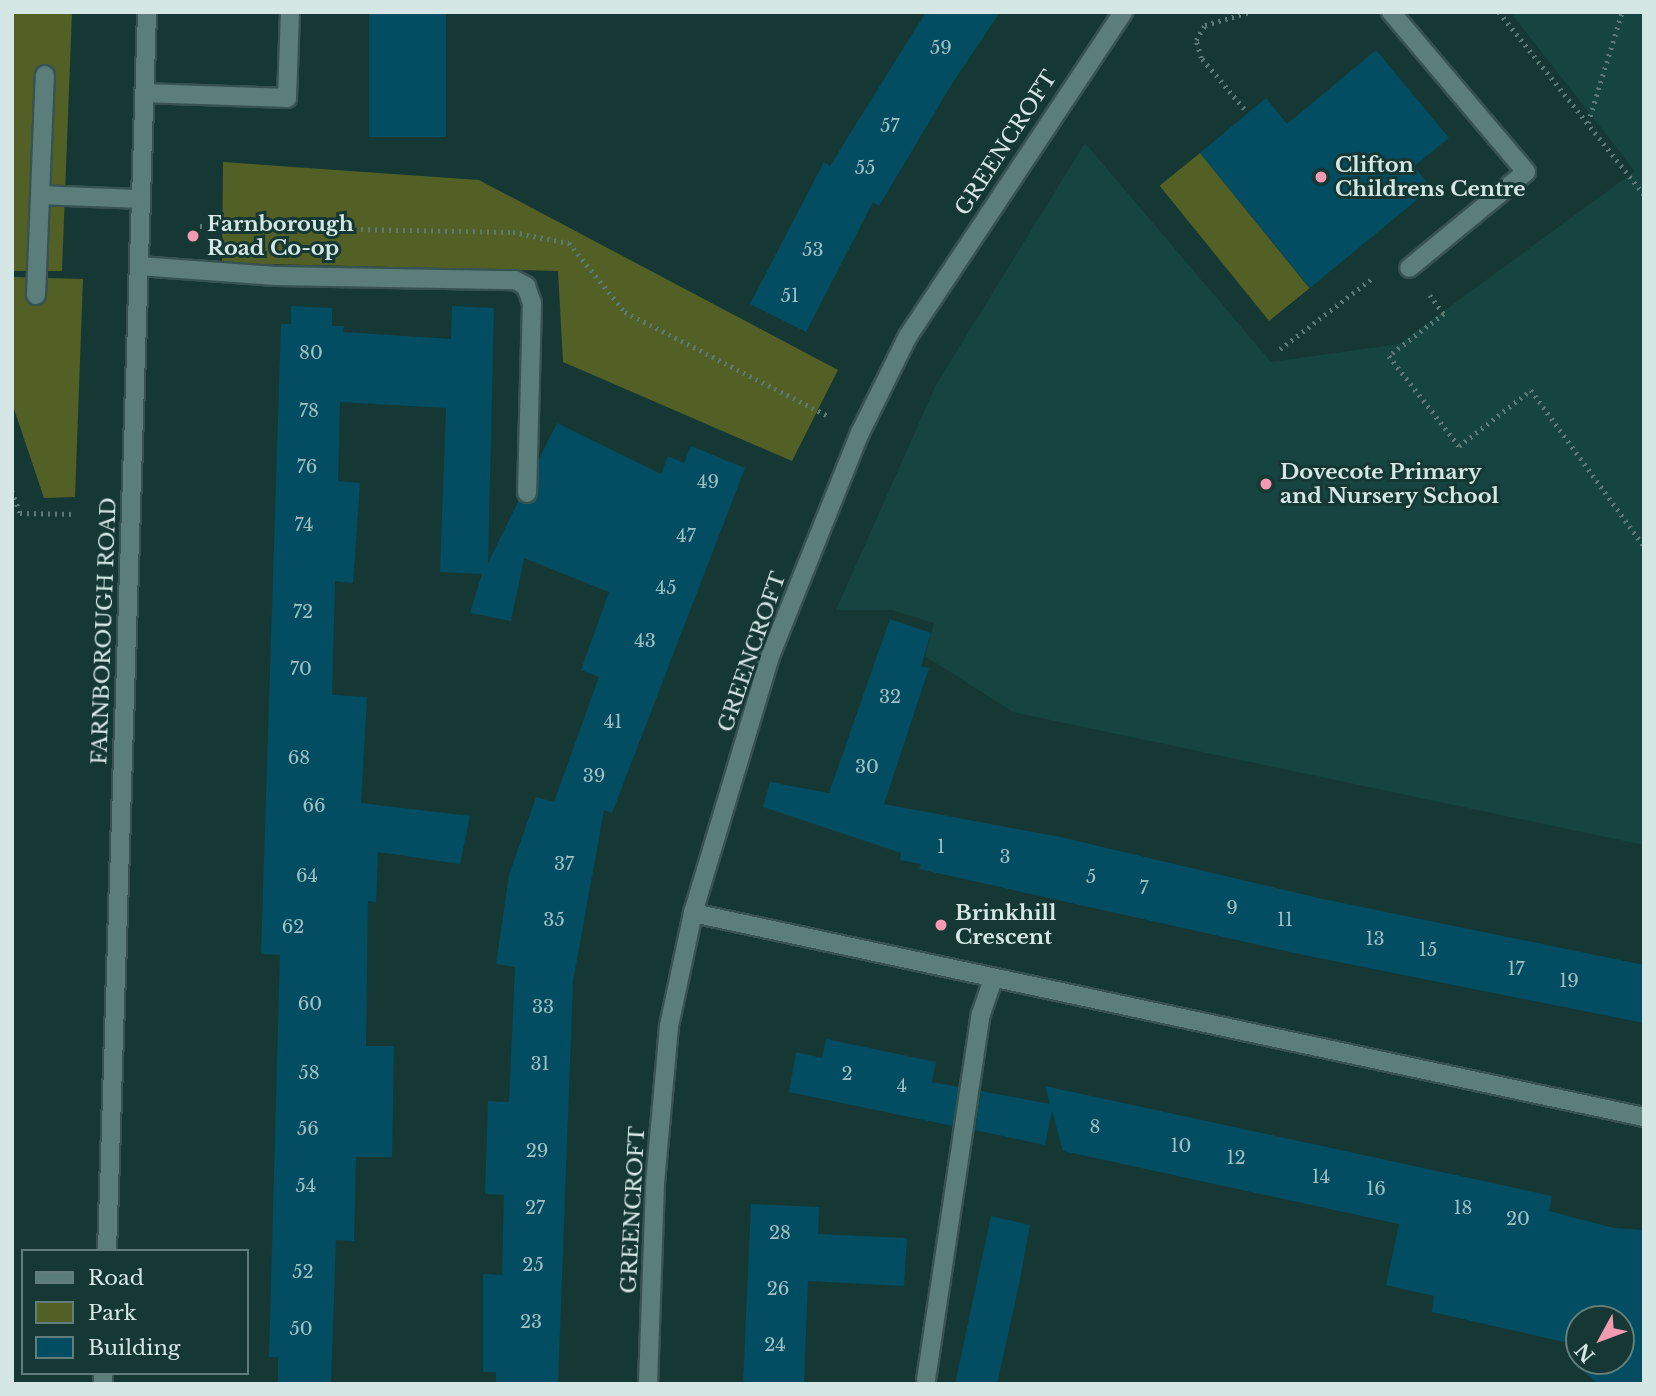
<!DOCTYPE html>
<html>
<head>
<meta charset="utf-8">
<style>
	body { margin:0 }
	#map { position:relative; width:1656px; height:1396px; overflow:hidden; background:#153835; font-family:"Libre Baskerville",serif }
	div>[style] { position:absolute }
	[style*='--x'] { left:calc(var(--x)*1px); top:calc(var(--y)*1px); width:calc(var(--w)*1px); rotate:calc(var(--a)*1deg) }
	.built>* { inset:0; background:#154441 }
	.green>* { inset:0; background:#525f25; transform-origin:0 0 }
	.building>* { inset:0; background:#034d62; transform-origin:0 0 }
	.path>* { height:4.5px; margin-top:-2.25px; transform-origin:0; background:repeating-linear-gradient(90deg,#5d7a77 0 2px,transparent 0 7px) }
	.roads { filter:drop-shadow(2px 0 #375351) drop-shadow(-2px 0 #375351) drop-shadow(0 2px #375351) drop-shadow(0 -2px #375351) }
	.service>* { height:18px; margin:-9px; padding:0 9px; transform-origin:9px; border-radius:9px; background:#5b7e7b }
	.minor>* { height:18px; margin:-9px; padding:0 9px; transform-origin:9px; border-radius:9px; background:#5b7e7b }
	.tertiary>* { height:18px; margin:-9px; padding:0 9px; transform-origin:9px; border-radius:9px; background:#5b7e7b }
	.dots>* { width:19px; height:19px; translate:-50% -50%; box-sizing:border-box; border:4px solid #153835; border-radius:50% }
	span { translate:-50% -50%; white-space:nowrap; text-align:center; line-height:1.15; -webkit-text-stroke:6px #153835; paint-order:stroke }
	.number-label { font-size:18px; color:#a0c0c4 }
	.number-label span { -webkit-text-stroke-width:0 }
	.street-label { font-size:21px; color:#d4e7e5 }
	.poi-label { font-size:21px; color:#d4e7e5; font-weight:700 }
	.left { translate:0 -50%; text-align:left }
	.frame { position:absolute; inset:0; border:14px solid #d4e7e5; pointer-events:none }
	.legend { position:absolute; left:21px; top:1249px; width:228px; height:126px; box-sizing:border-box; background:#153835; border:2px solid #617e7b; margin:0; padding:9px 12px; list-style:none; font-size:21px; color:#d4e7e5 }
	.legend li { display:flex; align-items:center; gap:14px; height:35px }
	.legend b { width:35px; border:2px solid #617e7b }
	.north { position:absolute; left:1565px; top:1305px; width:70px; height:70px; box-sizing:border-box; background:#153835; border:2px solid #617e7b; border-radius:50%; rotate:229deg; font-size:19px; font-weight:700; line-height:28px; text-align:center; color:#d4e7e5 }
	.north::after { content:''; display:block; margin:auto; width:24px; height:32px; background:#f19ab2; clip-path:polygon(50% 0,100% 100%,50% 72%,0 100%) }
</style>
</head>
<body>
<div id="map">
	<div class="built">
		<i style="clip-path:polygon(1510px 12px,1644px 12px,1644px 845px,1013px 712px,925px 656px,934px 623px,892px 610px,836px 610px,936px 385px,1085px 143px,1271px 362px,1399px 344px,1635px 171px)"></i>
	</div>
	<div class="green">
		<i style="clip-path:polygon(12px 12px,72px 12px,62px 271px,12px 271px)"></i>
		<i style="left:1200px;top:153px;width:174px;height:52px;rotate:51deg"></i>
		<i style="clip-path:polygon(223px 162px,479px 180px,838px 370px,792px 461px,563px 362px,558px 271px,222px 263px)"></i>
		<i style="clip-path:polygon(12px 277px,83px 279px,75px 497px,44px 498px,12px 403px)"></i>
	</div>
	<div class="building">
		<i style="left:369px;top:12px;width:77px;height:125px"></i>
		<i style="clip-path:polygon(926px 12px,1000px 12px,951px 85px,879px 206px,873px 202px,806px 332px,750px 304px,824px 162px,830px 166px)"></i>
		<i style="clip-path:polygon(1376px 50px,1449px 138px,1414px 166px,1431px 188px,1310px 288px,1200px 153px,1266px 98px,1287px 124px)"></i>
		<i style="clip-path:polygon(291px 306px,332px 308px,332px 326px,344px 326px,343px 332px,451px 339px,452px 306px,494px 308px,488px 563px,519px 500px,527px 504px,537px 498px,539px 459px,557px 423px,661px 474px,668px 456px,684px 463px,691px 446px,745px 468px,612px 813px,604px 810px,573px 981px,558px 1384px,496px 1384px,496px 1372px,483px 1372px,483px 1274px,502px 1275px,504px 1195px,485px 1194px,488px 1101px,509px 1102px,515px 967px,496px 964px,509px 875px,536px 797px,554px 802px,599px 677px,581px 670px,609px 592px,524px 558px,511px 621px,470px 613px,482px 574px,440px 572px,446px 408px,340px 402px,338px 481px,360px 483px,353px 583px,335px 581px,332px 695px,367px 697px,361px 803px,470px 816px,460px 864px,378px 852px,376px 902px,368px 901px,366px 1046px,394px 1046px,392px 1157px,356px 1157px,354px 1241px,336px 1240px,331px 1383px,278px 1382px,278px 1357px,269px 1357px,280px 955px,261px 954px,281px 324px,291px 324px)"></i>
		<i style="clip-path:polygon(890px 619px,931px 633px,921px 666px,929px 668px,884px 804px,1060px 837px,1323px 899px,1644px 965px,1644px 1023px,1304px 955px,919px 869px,921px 864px,900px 860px,901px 853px,763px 807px,770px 782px,829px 793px)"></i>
		<i style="clip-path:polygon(826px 1039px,936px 1062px,932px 1082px,959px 1087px,953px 1126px,789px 1092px,796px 1052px,822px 1058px)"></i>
		<i style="clip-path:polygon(1045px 1086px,1552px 1196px,1549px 1211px,1614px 1228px,1644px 1230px,1644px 1384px,1598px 1384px,1583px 1371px,1583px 1361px,1621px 1361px,1621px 1319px,1579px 1319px,1579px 1343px,1564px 1342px,1432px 1312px,1434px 1296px,1386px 1285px,1399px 1224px,1063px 1151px,1052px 1111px,1045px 1145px,975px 1130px,981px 1091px,1050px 1104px)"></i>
		<i style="clip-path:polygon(751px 1204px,819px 1207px,818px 1234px,907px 1238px,904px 1286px,808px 1281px,804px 1384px,743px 1384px)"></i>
		<i style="clip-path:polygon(991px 1216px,1030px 1225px,1018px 1289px,997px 1384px,955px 1384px)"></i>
	</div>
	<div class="path">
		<i style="--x:1499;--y:12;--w:233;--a:51.5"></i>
		<i style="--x:1244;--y:109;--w:67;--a:-130.1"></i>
		<i style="--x:1201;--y:58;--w:19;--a:-106"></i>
		<i style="--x:1196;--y:40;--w:17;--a:-59"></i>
		<i style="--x:1205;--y:25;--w:47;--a:-16.1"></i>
		<i style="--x:1588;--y:123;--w:116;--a:-73"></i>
		<i style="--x:200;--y:226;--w:313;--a:1.1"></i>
		<i style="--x:513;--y:232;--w:57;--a:11.1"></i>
		<i style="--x:569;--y:243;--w:89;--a:50.9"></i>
		<i style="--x:625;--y:312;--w:228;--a:27.1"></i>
		<i style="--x:1430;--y:295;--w:24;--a:54"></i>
		<i style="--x:1444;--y:314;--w:69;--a:142.6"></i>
		<i style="--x:1389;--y:356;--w:114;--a:52.1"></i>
		<i style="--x:1459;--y:446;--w:91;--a:-37.9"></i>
		<i style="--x:1531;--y:390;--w:193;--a:54.1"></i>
		<i style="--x:1280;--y:349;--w:118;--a:-37.5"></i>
		<i style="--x:12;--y:491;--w:23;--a:70"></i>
		<i style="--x:20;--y:513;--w:55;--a:1"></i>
	</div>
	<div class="roads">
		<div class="service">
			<i style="--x:1391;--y:12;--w:209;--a:49.8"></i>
			<i style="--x:1526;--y:172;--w:151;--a:140.6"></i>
			<i style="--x:144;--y:93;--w:143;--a:2"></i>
			<i style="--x:287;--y:98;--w:86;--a:-88"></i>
			<i style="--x:41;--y:195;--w:100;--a:2.3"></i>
			<i style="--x:139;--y:266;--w:137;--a:4.2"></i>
			<i style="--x:276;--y:276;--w:239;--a:1"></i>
			<i style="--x:515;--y:280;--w:13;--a:29"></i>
			<i style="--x:526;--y:286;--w:18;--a:71"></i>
			<i style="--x:532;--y:303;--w:190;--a:91.5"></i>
			<i style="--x:36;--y:295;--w:220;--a:-87.7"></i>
			<i style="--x:926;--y:1380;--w:370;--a:-81.5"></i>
			<i style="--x:981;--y:1014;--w:37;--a:-71"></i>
		</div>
		<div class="minor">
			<i style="--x:693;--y:913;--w:973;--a:12.11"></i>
			<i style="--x:648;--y:1384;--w:201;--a:-88"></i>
			<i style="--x:655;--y:1183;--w:158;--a:-84.9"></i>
			<i style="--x:669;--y:1026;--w:116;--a:-78"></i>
			<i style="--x:693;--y:913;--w:265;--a:-73.3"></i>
			<i style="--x:769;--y:659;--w:244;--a:-68.1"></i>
			<i style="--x:860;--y:433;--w:108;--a:-63.7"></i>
			<i style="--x:908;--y:336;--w:389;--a:-56.4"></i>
		</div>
		<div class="tertiary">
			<i style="--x:107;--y:1251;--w:1240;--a:-88.15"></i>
			<i style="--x:103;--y:1384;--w:11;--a:-90"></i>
		</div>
	</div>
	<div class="dots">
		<i style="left:1321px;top:177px;background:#f19ab2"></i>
		<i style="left:193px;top:236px;background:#f19ab2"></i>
		<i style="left:1266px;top:484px;background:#f19ab2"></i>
		<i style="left:941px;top:925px;background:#f19ab2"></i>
	</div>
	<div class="number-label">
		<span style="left:941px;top:48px">59</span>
		<span style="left:890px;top:126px">57</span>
		<span style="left:865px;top:168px">55</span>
		<span style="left:813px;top:250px">53</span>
		<span style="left:790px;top:296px">51</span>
		<span style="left:311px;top:353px">80</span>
		<span style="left:309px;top:411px">78</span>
		<span style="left:307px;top:467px">76</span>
		<span style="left:708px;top:482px">49</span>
		<span style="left:304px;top:525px">74</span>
		<span style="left:686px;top:536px">47</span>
		<span style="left:666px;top:588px">45</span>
		<span style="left:303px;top:612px">72</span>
		<span style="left:645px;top:641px">43</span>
		<span style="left:301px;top:669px">70</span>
		<span style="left:890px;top:697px">32</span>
		<span style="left:613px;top:722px">41</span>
		<span style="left:299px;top:758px">68</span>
		<span style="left:867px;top:767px">30</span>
		<span style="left:594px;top:776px">39</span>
		<span style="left:314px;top:806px">66</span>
		<span style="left:941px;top:847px">1</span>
		<span style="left:1005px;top:857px">3</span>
		<span style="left:564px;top:864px">37</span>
		<span style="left:307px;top:876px">64</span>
		<span style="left:1091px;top:877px">5</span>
		<span style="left:1144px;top:888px">7</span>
		<span style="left:1232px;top:908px">9</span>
		<span style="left:554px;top:920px">35</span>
		<span style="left:1285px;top:920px">11</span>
		<span style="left:293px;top:927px">62</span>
		<span style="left:1375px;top:939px">13</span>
		<span style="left:1428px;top:950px">15</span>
		<span style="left:1516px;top:969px">17</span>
		<span style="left:1569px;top:981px">19</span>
		<span style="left:310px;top:1004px">60</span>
		<span style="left:543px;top:1007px">33</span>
		<span style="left:540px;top:1064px">31</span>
		<span style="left:309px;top:1073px">58</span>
		<span style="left:847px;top:1074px">2</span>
		<span style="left:902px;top:1086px">4</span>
		<span style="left:1095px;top:1127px">8</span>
		<span style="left:308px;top:1129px">56</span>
		<span style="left:1181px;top:1146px">10</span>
		<span style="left:537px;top:1151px">29</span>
		<span style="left:1236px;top:1158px">12</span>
		<span style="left:1321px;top:1177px">14</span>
		<span style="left:306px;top:1186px">54</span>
		<span style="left:1376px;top:1189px">16</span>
		<span style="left:535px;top:1208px">27</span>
		<span style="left:1463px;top:1208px">18</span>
		<span style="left:1518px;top:1219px">20</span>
		<span style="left:780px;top:1233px">28</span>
		<span style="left:533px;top:1265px">25</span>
		<span style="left:303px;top:1272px">52</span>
		<span style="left:778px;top:1289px">26</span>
		<span style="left:531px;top:1322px">23</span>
		<span style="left:301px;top:1329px">50</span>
		<span style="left:775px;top:1345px">24</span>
	</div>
	<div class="street-label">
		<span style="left:1006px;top:143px;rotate:-57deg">GREENCROFT</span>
		<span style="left:104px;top:631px;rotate:-88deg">FARNBOROUGH ROAD</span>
		<span style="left:752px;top:652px;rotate:-71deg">GREENCROFT</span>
		<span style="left:633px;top:1210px;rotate:-87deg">GREENCROFT</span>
	</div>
	<div class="poi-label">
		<span class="left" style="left:1335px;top:177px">Clifton<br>Childrens Centre</span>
		<span class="left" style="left:207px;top:236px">Farnborough<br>Road Co-op</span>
		<span class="left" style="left:1280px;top:484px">Dovecote Primary<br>and Nursery School</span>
		<span class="left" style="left:955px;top:925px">Brinkhill<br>Crescent</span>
	</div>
	<div class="frame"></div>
	<ul class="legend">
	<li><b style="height:9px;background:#5b7e7b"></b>Road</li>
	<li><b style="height:19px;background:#525f25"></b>Park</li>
	<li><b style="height:19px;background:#034d62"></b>Building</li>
	</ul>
	<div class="north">N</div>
</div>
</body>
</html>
